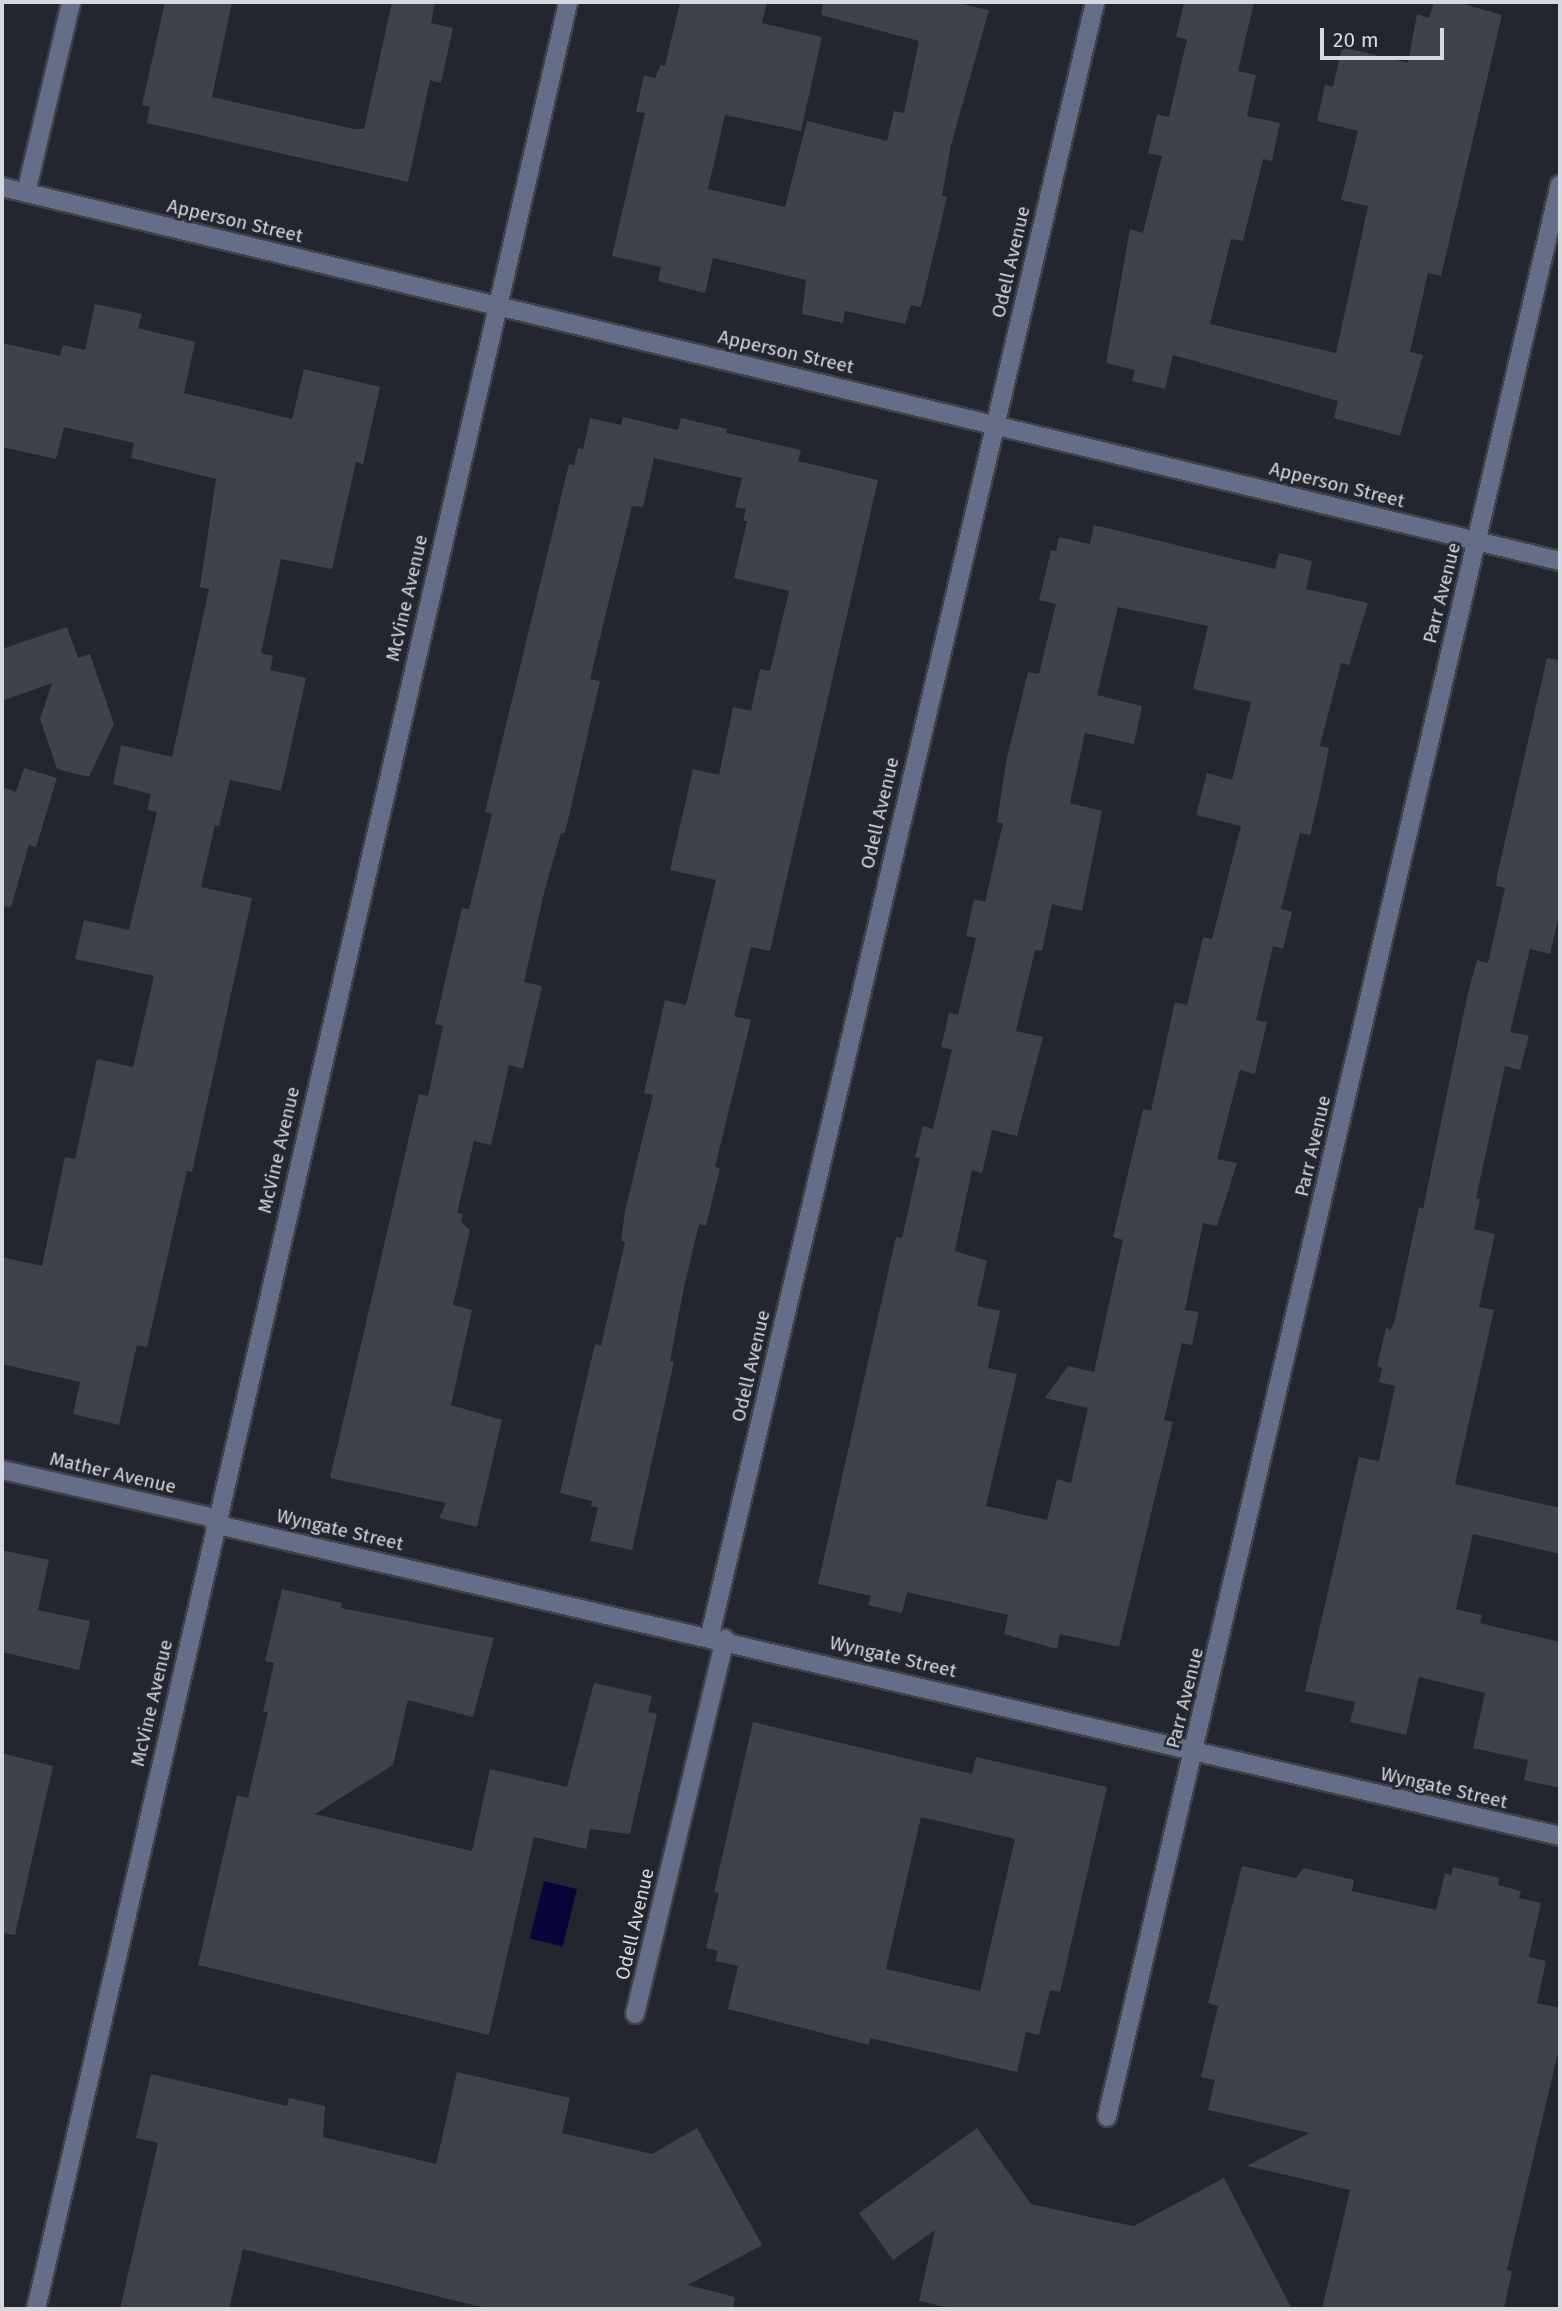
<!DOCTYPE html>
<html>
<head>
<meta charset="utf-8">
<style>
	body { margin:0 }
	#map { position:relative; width:1562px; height:2311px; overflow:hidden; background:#23262e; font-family:"Fira Sans",sans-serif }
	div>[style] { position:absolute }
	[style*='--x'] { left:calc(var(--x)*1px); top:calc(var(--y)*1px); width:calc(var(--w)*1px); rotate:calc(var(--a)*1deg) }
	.water>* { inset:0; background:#070439; transform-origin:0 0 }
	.building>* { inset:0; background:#3f414b }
	.roads { filter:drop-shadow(2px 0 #40424a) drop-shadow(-2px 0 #40424a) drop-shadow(0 2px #40424a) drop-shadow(0 -2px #40424a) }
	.minor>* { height:18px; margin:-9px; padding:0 9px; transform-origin:9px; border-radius:9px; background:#656d88 }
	span { translate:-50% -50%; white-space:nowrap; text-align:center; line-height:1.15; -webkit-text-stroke:5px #23262e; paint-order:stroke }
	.street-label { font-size:19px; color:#d6d8dd }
	.frame { position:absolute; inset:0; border:4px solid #d6d8dd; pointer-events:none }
	.scale { position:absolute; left:1320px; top:28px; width:124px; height:32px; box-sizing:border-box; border:4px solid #d6d8dd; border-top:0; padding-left:9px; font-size:21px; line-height:24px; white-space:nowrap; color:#d6d8dd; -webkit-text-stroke:5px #23262e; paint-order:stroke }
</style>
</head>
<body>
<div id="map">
	<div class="water">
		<i style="left:544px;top:1881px;width:34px;height:59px;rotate:14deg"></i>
	</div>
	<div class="building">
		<i style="clip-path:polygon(165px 2px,232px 2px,212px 97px,354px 129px,364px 129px,392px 2px,435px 2px,431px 23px,453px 28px,441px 83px,430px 80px,408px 182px,147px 123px,150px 107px,142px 105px)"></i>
		<i style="clip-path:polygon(680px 2px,767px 2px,762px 23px,822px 37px,801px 131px,725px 115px,708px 189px,785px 207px,807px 121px,887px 141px,894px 111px,904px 113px,919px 41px,821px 15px,823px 2px,952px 2px,989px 10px,951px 145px,942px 196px,947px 197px,921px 307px,911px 305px,905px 324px,845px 311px,843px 323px,802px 314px,806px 280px,713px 258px,705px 293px,658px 281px,661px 267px,612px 256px,645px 113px,636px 112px,644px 75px,655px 78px,661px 65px,665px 66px)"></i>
		<i style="clip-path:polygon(1184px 2px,1254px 2px,1238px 71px,1256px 75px,1247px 116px,1280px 123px,1272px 161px,1263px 159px,1243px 241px,1231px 239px,1210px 324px,1336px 353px,1368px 206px,1341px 200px,1358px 131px,1317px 121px,1325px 85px,1333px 87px,1342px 47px,1408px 63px,1417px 14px,1429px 18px,1434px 2px,1457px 2px,1502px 15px,1441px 276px,1428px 273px,1410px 352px,1423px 355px,1400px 436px,1334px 418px,1338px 401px,1173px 355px,1165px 389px,1132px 381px,1135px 370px,1106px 363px,1130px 229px,1143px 233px,1162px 156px,1148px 153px,1157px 114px,1169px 117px,1187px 39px,1176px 37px)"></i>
		<i style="clip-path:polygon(95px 304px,142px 314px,138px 328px,195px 342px,184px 393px,292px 419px,304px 369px,380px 387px,363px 464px,356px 462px,332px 569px,281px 559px,261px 653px,273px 656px,270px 670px,306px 678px,281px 791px,230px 780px,219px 826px,215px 825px,201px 887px,252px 898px,192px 1172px,187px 1171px,147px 1347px,137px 1345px,119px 1425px,73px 1414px,80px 1382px,2px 1364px,2px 1257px,42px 1266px,65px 1157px,75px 1159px,97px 1059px,133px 1067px,154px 976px,75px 959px,84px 920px,129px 930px,157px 812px,147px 810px,151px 794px,113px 784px,121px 745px,172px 757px,209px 589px,200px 587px,216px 479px,131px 458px,134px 443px,64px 427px,56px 459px,2px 447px,2px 343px,60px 356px,63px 345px,85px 350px)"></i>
		<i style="clip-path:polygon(623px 417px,678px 430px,681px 418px,727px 429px,726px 433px,801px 450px,798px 461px,878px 480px,770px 951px,751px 947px,734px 1016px,751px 1020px,715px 1167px,720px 1168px,706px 1226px,699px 1224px,684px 1287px,670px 1361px,674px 1362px,632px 1550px,590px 1541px,598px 1508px,591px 1506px,592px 1501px,560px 1493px,595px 1344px,601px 1346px,625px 1242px,621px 1241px,625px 1211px,653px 1095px,644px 1093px,665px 1000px,686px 1005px,716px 880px,670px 870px,693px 769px,719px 775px,733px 707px,751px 711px,760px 669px,770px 671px,789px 591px,734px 578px,747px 521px,743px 521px,746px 509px,735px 507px,742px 478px,654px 458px,643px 507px,632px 506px,590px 679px,600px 681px,565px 833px,561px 833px,545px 889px,524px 982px,542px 986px,523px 1069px,509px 1065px,491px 1145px,474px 1141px,457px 1213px,463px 1214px,461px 1222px,470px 1230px,453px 1305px,472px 1310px,451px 1405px,502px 1420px,477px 1527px,439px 1518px,446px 1503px,330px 1478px,419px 1094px,428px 1096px,443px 1026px,435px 1024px,462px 908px,469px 909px,492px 814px,485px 812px,569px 464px,574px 465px,578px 448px,583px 449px,590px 418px,621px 425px)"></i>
		<i style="clip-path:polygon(evenodd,1094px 525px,1275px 569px,1279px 553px,1312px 561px,1306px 589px,1368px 603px,1349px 665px,1341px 663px,1320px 746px,1329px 748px,1319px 797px,1310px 835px,1300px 833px,1281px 909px,1292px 912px,1283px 949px,1273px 946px,1256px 1020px,1267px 1022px,1255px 1074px,1240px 1070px,1217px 1159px,1237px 1163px,1217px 1226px,1203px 1223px,1185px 1310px,1199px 1312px,1192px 1345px,1182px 1343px,1164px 1420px,1173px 1422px,1119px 1647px,1060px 1634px,1057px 1649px,1004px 1634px,1008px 1615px,907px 1592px,902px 1613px,868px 1605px,871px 1596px,818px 1584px,896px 1237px,902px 1238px,920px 1158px,915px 1157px,923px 1126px,933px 1129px,952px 1050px,941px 1047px,949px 1013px,958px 1015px,976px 938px,966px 936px,974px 899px,985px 902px,1003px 823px,997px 822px,1006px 762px,1028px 672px,1039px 674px,1056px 604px,1039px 600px,1051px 550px,1056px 551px,1059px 537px,1090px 544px,1094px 525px,1118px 607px,1208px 626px,1193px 689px,1251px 702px,1232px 780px,1207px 773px,1196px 815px,1241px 826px,1212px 939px,1203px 937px,1187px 1005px,1175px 1002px,1151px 1111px,1143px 1109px,1113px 1237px,1123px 1240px,1094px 1372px,1068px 1366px,1045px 1398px,1088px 1408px,1071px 1483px,1057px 1479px,1047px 1520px,986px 1506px,1017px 1374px,988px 1368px,1000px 1311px,977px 1306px,987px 1261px,955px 1251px,972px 1170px,982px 1173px,992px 1130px,1017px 1136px,1043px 1037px,1016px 1031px,1035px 950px,1042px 951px,1052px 904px,1082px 911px,1102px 811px,1070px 803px,1085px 733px,1134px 744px,1142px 706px,1097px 695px,1118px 607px)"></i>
		<i style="clip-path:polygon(67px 627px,78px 658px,90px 654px,114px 724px,89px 777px,57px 769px,40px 719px,52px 683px,2px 701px,2px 649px)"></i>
		<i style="clip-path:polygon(1547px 658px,1560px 660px,1560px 911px,1550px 954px,1530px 949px,1510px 1032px,1529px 1036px,1520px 1070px,1505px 1066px,1476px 1198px,1480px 1199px,1474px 1229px,1495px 1234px,1479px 1307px,1494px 1310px,1455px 1484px,1560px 1508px,1560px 1554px,1473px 1534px,1456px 1609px,1482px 1615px,1480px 1623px,1560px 1642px,1560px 1788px,1524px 1780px,1528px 1760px,1473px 1748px,1485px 1693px,1419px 1677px,1406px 1735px,1350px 1722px,1355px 1702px,1305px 1691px,1359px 1457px,1379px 1461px,1395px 1386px,1379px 1382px,1382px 1368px,1377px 1366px,1386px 1328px,1391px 1330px,1395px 1319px,1419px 1207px,1423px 1209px,1467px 997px,1477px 960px,1488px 963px,1505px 888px,1496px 886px,1497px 876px)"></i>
		<i style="clip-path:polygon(24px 768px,57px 778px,36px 847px,29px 845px,11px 907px,2px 906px,2px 787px,16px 792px)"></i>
		<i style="clip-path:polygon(2px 1550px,49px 1560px,38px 1610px,90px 1621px,79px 1670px,2px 1652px)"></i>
		<i style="clip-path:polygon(282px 1589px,342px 1603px,341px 1608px,494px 1638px,473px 1717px,408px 1700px,393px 1765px,315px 1814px,472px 1851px,490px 1769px,567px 1787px,594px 1683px,652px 1696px,648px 1712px,657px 1714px,630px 1834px,590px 1829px,586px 1849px,534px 1837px,489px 2035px,198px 1965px,237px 1795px,248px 1798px,268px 1712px,263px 1712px,274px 1663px,265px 1661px)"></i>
		<i style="clip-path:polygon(evenodd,753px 1722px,972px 1774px,976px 1757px,1107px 1787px,1060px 1992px,1050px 1990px,1039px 2035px,1026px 2032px,1017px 2072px,870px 2038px,869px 2045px,728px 2009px,738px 1966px,715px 1961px,718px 1951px,706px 1948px,719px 1893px,714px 1892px,753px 1722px,921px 1817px,1015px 1839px,980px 1991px,886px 1969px,921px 1817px)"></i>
		<i style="clip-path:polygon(2px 1753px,53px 1766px,15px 1935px,2px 1933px)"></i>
		<i style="clip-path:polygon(1242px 1866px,1296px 1878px,1304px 1868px,1354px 1880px,1352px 1891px,1436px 1910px,1445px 1873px,1451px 1875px,1453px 1867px,1499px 1878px,1498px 1885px,1521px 1891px,1519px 1898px,1541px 1903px,1529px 1957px,1546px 1961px,1537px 2003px,1560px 2008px,1560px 2044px,1507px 2270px,1512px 2271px,1504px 2309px,1322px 2309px,1350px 2190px,1247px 2166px,1309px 2133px,1208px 2110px,1215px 2080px,1201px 2077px,1218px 2006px,1208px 2003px)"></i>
		<i style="clip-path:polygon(457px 2072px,570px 2098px,562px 2133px,652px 2154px,697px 2128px,762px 2245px,688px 2285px,735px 2297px,733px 2309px,490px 2309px,243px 2249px,229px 2309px,120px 2309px,158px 2143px,136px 2138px,151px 2074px,287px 2106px,289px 2098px,325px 2106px,323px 2137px,436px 2164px)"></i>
		<i style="clip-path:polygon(977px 2128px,1031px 2204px,1094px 2218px,1134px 2226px,1224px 2178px,1292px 2309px,955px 2309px,919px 2301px,935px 2230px,893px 2260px,859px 2213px)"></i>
	</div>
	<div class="roads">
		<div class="minor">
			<i style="--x:2;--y:187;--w:1602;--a:13.5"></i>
			<i style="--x:26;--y:193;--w:196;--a:-76.7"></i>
			<i style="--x:2;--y:1470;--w:218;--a:12.7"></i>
			<i style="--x:214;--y:1524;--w:1382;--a:13.05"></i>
			<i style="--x:710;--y:1635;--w:1678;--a:-76.73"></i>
			<i style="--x:635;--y:2014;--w:386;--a:-76.5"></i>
			<i style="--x:1107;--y:2117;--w:1985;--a:-76.81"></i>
			<i style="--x:36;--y:2309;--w:2368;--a:-77.01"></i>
		</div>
	</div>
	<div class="street-label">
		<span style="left:235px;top:221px;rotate:13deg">Apperson Street</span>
		<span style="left:1011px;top:262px;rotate:-77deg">Odell Avenue</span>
		<span style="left:786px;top:352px;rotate:13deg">Apperson Street</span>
		<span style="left:1337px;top:485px;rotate:14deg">Apperson Street</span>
		<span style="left:1442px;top:593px;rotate:-76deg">Parr Avenue</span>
		<span style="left:407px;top:598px;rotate:-77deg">McVine Avenue</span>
		<span style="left:880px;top:813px;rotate:-77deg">Odell Avenue</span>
		<span style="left:1313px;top:1146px;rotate:-77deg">Parr Avenue</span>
		<span style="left:279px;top:1150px;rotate:-77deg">McVine Avenue</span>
		<span style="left:751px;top:1366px;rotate:-77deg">Odell Avenue</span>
		<span style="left:113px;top:1473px;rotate:13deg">Mather Avenue</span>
		<span style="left:340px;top:1530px;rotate:13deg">Wyngate Street</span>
		<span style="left:893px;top:1657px;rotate:13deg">Wyngate Street</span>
		<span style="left:1185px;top:1698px;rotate:-76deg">Parr Avenue</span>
		<span style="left:152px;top:1703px;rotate:-77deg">McVine Avenue</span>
		<span style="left:1444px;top:1788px;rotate:13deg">Wyngate Street</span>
		<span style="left:635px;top:1924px;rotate:-77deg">Odell Avenue</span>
	</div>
	<div class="frame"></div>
	<div class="scale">20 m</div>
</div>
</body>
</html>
